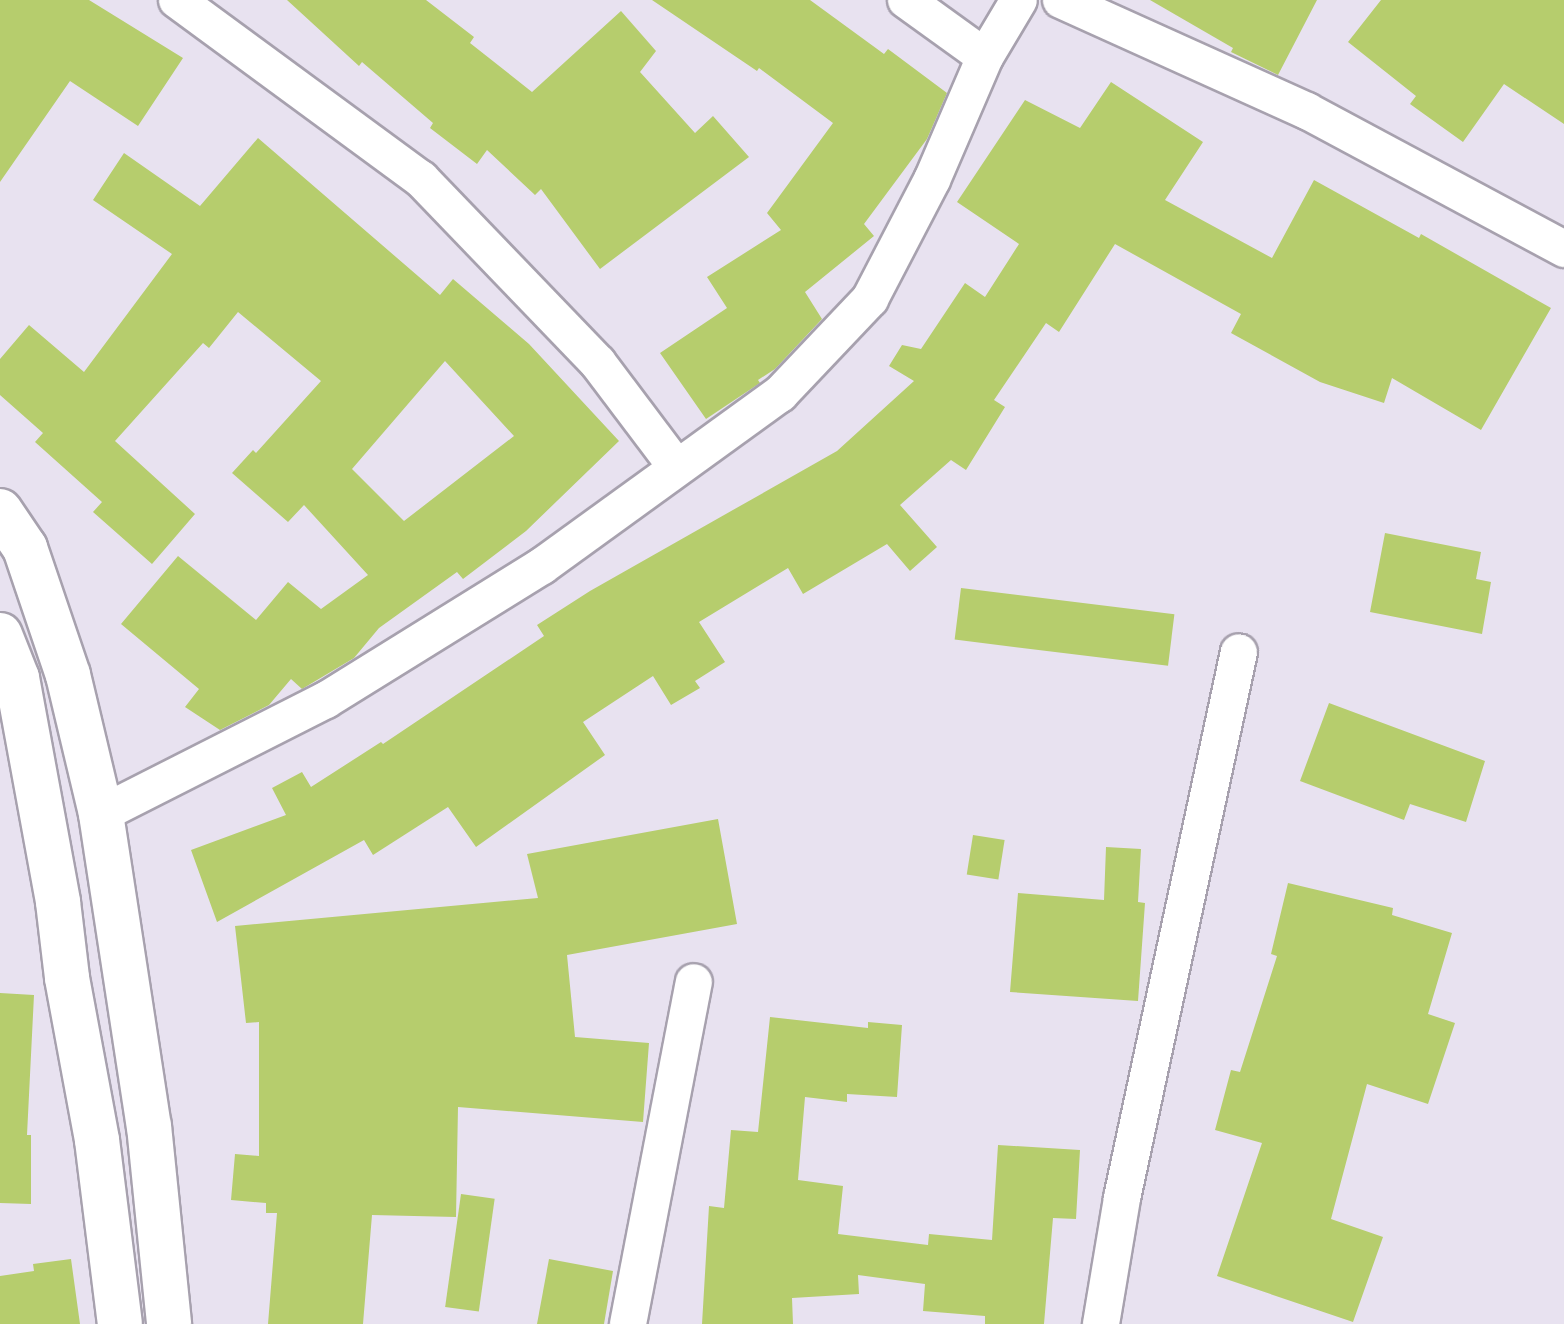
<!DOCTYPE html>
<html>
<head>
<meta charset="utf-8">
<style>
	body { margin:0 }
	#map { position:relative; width:1564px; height:1324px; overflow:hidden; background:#e8e2f0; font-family:"Nunito Sans",sans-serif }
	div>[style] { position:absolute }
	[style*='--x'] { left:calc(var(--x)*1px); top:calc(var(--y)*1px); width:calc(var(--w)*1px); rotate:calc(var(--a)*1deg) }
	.building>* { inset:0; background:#b6cd6d; transform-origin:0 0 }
	.roads { filter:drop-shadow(2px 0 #a7a1ae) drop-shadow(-2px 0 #a7a1ae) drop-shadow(0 2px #a7a1ae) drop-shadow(0 -2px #a7a1ae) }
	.street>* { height:36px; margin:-18px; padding:0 18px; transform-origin:18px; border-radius:18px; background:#fff }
	.secondary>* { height:44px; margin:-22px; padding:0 22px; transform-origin:22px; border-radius:22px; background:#fff }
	span { translate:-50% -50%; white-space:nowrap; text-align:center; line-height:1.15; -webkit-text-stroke:7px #fff; paint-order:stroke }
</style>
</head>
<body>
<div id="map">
	<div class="building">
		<i style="clip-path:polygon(0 0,89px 0,183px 58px,138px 126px,70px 81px,0 182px)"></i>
		<i style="clip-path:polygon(287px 0,426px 0,474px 37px,470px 43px,532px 92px,621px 11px,656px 51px,640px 72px,695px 133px,713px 116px,749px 157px,600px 269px,541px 189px,535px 195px,487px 150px,477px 164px,430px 128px,433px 123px,362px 62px,359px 66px)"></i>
		<i style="clip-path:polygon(652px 0,810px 0,884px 54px,888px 49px,947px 93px,927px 139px,864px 224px,874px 236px,805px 292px,822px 319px,775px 369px,758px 380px,760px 383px,706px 419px,660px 353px,727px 308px,707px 277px,781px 230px,767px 213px,833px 123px,759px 68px,757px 71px)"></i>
		<i style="clip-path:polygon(1150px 0,1317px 0,1278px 75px,1231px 52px,1233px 48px)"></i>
		<i style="clip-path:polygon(1381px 0,1564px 0,1564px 124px,1504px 84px,1463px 142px,1410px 104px,1416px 96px,1348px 42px)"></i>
		<i style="clip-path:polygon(1111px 82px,1203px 142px,1165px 200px,1272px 258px,1314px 180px,1419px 238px,1421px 234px,1551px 308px,1481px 430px,1392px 378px,1384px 403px,1320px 382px,1231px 333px,1241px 314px,1115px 244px,1059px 332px,1046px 323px,994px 400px,1005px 407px,966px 470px,951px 460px,900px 505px,937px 547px,910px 571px,887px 544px,803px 594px,788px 568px,699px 622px,725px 662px,695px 681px,700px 688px,671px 705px,653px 676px,583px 722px,605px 755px,476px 847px,448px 807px,373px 855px,364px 840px,217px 922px,191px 850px,286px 815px,272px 788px,302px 772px,311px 787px,381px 742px,383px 744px,544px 636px,537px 625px,590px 591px,837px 451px,914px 381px,889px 366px,902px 345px,921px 349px,965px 283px,985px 297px,1019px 244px,957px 202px,1025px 100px,1080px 128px)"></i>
		<i style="clip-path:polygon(evenodd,258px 138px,440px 295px,453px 279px,529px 344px,619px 441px,526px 531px,463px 579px,457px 572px,379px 628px,354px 658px,302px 689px,291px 679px,269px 705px,220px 730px,185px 707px,199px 689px,121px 624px,178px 556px,256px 620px,288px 582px,321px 609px,368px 575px,304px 505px,288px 522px,232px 473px,253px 450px,256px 453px,321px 381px,238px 312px,209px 348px,203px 343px,115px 441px,195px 514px,152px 564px,93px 512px,102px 502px,35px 442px,43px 433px,0 395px,0 359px,29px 325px,84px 372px,172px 254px,93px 200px,124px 153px,200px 206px,258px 138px,445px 361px,514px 436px,404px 521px,352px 469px,445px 361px)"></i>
		<i style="clip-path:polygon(1385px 533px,1481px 552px,1476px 579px,1491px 582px,1482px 634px,1370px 612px)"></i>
		<i style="left:961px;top:588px;width:215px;height:52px;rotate:7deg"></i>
		<i style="clip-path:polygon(1329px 703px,1485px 761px,1466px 822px,1410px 804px,1404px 820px,1300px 781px)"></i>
		<i style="clip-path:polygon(718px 819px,737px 924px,567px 955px,575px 1037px,649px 1043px,643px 1122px,458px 1107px,456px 1217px,372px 1215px,363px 1324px,268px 1324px,277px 1213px,266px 1213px,266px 1203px,231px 1200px,235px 1154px,259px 1156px,259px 1022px,246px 1023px,235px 926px,538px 898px,527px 854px)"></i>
		<i style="left:973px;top:835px;width:32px;height:40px;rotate:9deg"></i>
		<i style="clip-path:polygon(1106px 847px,1141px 849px,1138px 902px,1145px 903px,1138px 1001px,1010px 992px,1018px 893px,1104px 900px)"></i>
		<i style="clip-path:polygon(1288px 883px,1393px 908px,1392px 915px,1452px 933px,1428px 1014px,1455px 1023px,1428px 1104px,1367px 1084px,1331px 1219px,1383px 1237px,1353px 1322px,1217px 1276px,1262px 1143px,1215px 1130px,1231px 1070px,1240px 1072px,1277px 956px,1271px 954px)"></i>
		<i style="clip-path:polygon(0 993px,34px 995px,27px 1135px,31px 1135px,31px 1204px,0 1203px)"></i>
		<i style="clip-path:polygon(770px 1017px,868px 1028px,868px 1022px,902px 1025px,897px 1097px,847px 1094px,847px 1102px,805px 1097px,798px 1180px,843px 1186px,838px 1234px,928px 1245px,929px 1234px,992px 1240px,998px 1145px,1080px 1150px,1076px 1219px,1053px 1218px,1044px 1324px,985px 1324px,985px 1316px,923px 1311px,925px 1284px,858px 1275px,859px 1294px,792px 1298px,793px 1324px,702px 1324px,709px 1206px,724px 1208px,731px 1130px,758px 1132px)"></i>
		<i style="left:461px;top:1194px;width:34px;height:114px;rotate:8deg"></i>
		<i style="clip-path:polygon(71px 1259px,80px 1324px,0 1324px,0 1276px,34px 1271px,33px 1264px)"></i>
		<i style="clip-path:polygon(549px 1259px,613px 1271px,604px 1324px,537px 1324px)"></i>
	</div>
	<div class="roads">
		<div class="street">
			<i style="--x:177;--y:0;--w:303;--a:36.3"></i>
			<i style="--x:421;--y:179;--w:255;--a:46.1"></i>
			<i style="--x:598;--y:363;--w:131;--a:53"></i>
			<i style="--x:906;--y:0;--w:97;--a:35.8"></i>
			<i style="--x:1061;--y:0;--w:270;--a:24.3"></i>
			<i style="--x:1307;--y:111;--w:292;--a:28.2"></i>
			<i style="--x:101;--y:814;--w:252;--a:-26.9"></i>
			<i style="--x:326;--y:700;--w:254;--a:-31.8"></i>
			<i style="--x:542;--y:566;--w:294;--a:-35.9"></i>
			<i style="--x:780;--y:394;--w:131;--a:-46.5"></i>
			<i style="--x:870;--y:299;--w:134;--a:-62.5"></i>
			<i style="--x:932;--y:180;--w:134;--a:-66.7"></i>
			<i style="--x:985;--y:57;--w:66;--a:-59.2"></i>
			<i style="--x:628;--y:1324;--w:348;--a:-79.1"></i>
			<i style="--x:1101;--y:1324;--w:128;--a:-80.5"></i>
			<i style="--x:1122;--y:1198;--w:558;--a:-77.91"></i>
		</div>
		<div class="secondary">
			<i style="--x:0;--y:511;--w:45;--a:56"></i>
			<i style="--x:25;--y:548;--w:134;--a:71.3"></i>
			<i style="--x:68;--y:675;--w:143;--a:76.6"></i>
			<i style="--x:101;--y:814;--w:316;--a:81.3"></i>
			<i style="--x:149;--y:1126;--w:199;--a:84.2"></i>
			<i style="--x:0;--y:635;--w:46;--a:68.4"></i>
			<i style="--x:17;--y:678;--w:228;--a:79.6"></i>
			<i style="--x:58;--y:902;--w:77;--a:83.2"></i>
			<i style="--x:67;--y:978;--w:165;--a:79.5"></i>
			<i style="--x:97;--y:1140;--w:185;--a:82.9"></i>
		</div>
	</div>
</div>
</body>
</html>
